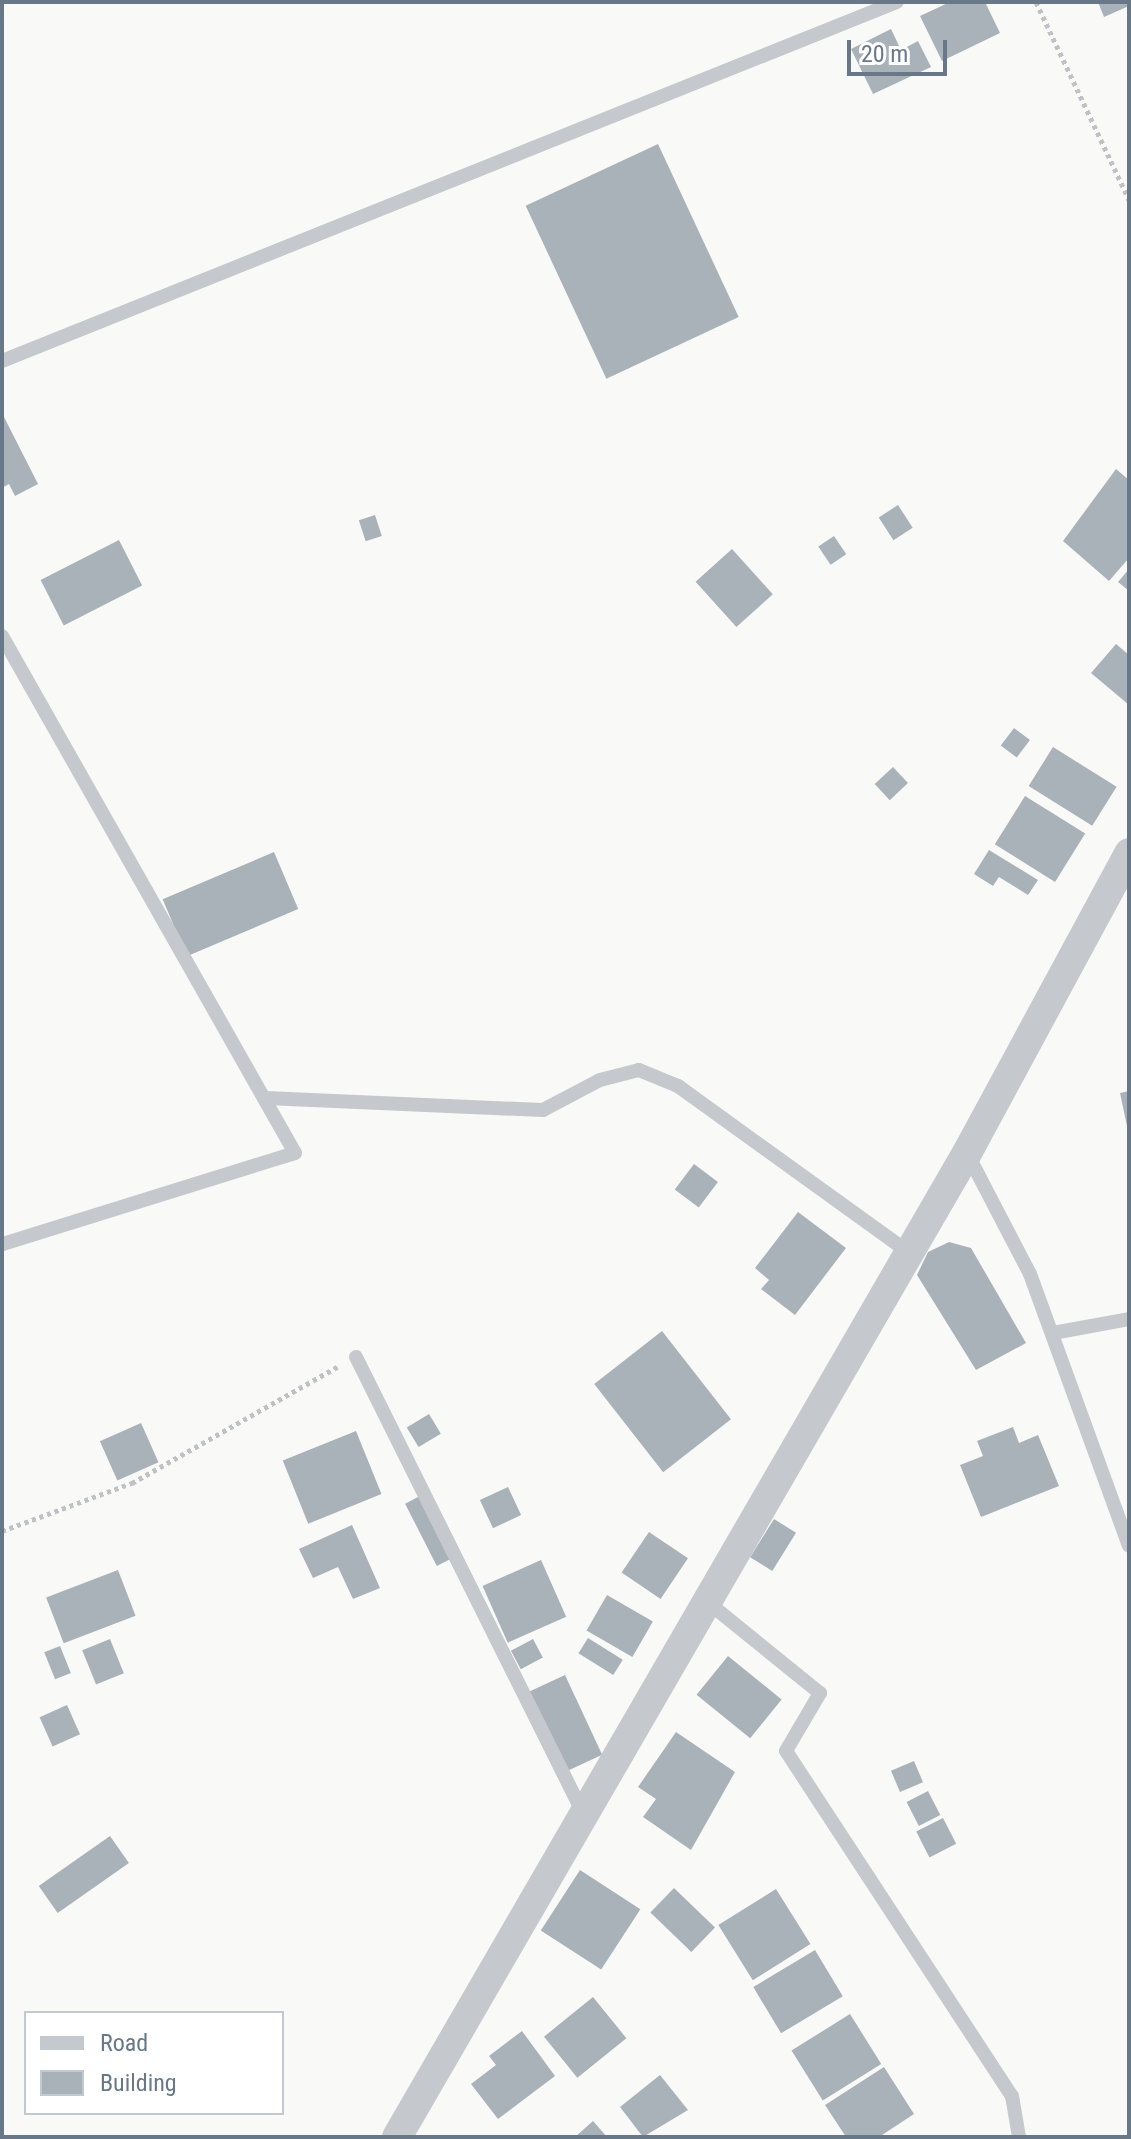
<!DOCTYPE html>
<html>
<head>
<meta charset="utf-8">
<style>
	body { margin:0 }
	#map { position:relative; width:1131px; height:2139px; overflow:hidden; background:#f9faf7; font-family:"Roboto Condensed",sans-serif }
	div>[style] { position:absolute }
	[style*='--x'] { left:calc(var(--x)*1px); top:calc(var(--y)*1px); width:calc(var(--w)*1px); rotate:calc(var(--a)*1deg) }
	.building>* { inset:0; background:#a9b2b9; transform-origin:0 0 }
	.path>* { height:5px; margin-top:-2.5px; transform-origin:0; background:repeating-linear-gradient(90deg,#bfc1c4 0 4px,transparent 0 8px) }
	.lane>* { height:14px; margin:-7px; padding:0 7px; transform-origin:7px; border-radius:7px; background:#c5c9cd }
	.street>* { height:30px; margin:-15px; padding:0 15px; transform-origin:15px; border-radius:15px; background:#c5c9cd }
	span { translate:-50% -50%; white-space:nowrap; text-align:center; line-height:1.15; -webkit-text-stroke:8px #fff; paint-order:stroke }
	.frame { position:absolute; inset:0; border:4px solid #687889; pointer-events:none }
	.legend { position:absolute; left:24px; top:2011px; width:260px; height:104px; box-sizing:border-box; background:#fff; border:2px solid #c3c9d0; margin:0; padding:10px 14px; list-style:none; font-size:24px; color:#687889 }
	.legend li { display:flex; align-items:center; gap:16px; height:40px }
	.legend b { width:40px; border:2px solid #c3c9d0 }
	.scale { position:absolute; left:847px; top:40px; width:100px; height:36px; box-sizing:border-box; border:4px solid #687889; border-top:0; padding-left:10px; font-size:24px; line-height:28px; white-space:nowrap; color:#687889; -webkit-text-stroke:6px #fff; paint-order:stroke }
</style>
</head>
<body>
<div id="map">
	<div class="building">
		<i style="clip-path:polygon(950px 2px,985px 2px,1000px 33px,942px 61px,920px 16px)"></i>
		<i style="clip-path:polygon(1098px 2px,1129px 2px,1129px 6px,1104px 17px)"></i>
		<i style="clip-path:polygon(891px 29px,901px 50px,918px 41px,931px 67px,873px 94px,851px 49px)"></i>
		<i style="left:658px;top:144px;width:191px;height:146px;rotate:65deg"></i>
		<i style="clip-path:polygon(2px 413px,38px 484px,15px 496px,9px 484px,2px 488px)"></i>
		<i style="clip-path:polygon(1116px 469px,1129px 480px,1129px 558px,1109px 581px,1063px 541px)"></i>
		<i style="left:898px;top:505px;width:27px;height:23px;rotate:57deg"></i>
		<i style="left:375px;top:515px;width:22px;height:17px;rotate:72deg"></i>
		<i style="left:834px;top:536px;width:22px;height:19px;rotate:56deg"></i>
		<i style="left:119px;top:540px;width:51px;height:88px;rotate:63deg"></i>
		<i style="left:732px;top:549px;width:61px;height:49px;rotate:48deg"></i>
		<i style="clip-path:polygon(1129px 569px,1129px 591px,1118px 582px)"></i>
		<i style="clip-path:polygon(1116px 644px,1129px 655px,1129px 705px,1091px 673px)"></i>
		<i style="left:1014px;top:728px;width:20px;height:22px;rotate:37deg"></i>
		<i style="left:1053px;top:747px;width:75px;height:46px;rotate:32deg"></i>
		<i style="left:893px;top:767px;width:22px;height:25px;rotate:47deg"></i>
		<i style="left:1025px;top:796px;width:71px;height:57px;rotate:32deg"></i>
		<i style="clip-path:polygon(989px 850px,1038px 880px,1028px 895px,999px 877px,993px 886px,974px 874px)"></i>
		<i style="left:274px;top:852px;width:62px;height:121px;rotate:67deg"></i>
		<i style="clip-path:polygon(1129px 1091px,1129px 1131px,1128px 1131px,1120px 1093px)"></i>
		<i style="left:694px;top:1164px;width:30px;height:32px;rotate:37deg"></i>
		<i style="clip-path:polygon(798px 1212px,846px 1248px,795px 1315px,761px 1289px,769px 1280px,755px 1268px)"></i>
		<i style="clip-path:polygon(949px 1242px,971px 1248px,1026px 1343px,976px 1370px,917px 1275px,928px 1252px)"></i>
		<i style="left:662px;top:1331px;width:112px;height:86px;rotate:52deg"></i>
		<i style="left:429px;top:1414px;width:23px;height:26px;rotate:59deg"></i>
		<i style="left:141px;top:1423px;width:43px;height:45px;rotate:66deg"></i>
		<i style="clip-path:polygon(1013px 1427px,1019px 1443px,1038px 1435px,1059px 1486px,981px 1517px,960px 1465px,983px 1456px,977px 1441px)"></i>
		<i style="left:356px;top:1431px;width:68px;height:79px;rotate:68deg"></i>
		<i style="left:508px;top:1487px;width:31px;height:31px;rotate:65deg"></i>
		<i style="left:422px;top:1495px;width:70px;height:19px;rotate:63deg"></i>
		<i style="left:774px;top:1519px;width:26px;height:45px;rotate:32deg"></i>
		<i style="clip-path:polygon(352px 1525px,380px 1588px,353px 1599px,338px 1567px,313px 1578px,299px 1549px)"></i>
		<i style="left:649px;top:1532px;width:47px;height:49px;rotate:34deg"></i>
		<i style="left:541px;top:1560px;width:62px;height:64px;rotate:66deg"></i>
		<i style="left:118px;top:1570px;width:49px;height:77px;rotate:69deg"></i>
		<i style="left:607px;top:1595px;width:53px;height:41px;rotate:30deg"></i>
		<i style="left:588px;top:1638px;width:41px;height:18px;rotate:32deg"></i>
		<i style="left:110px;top:1639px;width:37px;height:30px;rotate:68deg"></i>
		<i style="left:533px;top:1639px;width:21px;height:25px;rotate:62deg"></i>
		<i style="left:60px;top:1646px;width:29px;height:17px;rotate:68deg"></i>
		<i style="left:728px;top:1656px;width:69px;height:50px;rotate:39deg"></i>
		<i style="left:565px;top:1675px;width:88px;height:41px;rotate:65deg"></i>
		<i style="left:67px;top:1705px;width:32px;height:30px;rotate:66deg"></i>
		<i style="clip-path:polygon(676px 1732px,735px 1772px,691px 1850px,643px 1817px,656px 1799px,638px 1787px)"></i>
		<i style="left:914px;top:1761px;width:23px;height:25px;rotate:67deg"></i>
		<i style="left:928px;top:1791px;width:27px;height:24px;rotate:63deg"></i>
		<i style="left:943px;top:1818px;width:29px;height:30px;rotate:63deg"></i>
		<i style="left:110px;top:1836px;width:33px;height:87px;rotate:55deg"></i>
		<i style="left:580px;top:1870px;width:72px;height:72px;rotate:33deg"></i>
		<i style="left:674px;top:1888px;width:57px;height:34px;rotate:44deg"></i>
		<i style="left:776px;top:1889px;width:65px;height:68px;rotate:58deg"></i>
		<i style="left:815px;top:1950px;width:54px;height:72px;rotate:59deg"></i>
		<i style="left:593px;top:1997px;width:53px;height:63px;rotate:51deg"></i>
		<i style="left:850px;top:2014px;width:59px;height:69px;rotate:58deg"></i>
		<i style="clip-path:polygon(522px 2031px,555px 2076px,498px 2119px,471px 2084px,496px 2065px,489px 2056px)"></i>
		<i style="clip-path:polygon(884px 2067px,914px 2114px,879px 2137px,846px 2137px,825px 2105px)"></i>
		<i style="clip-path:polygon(660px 2075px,688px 2110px,643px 2137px,620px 2107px)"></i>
		<i style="clip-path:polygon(593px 2121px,607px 2137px,575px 2137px)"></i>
	</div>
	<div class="path">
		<i style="--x:1036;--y:2;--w:219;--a:64.8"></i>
		<i style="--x:2;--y:1531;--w:139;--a:-20.3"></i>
		<i style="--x:132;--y:1483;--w:236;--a:-29.5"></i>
	</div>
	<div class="lane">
		<i style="--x:2;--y:361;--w:964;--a:-21.86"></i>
		<i style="--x:2;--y:636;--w:594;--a:60.46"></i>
		<i style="--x:295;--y:1153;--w:307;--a:162.7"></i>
		<i style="--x:266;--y:1098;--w:277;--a:2.5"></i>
		<i style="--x:543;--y:1110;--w:64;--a:-27.8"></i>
		<i style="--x:600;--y:1080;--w:40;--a:-14.4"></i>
		<i style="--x:639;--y:1070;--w:42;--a:22.3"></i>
		<i style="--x:678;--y:1086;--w:280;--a:35.8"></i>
		<i style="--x:967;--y:1153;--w:136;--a:62.5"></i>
		<i style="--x:1030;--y:1274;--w:289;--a:70"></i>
		<i style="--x:1053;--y:1333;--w:77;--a:-10.4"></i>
		<i style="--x:356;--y:1357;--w:512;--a:63.54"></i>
		<i style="--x:705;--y:1600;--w:148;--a:39"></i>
		<i style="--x:820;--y:1693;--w:67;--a:120.4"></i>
		<i style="--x:786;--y:1751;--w:412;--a:56.8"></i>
		<i style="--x:1012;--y:2096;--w:42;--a:80.3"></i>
	</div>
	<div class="street">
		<i style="--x:397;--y:2137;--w:1137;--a:-59.92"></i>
		<i style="--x:967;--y:1153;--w:341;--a:-61.6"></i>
	</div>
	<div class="frame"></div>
	<ul class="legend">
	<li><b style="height:10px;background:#c5c9cd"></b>Road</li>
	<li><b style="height:22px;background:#a9b2b9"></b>Building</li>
	</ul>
	<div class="scale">20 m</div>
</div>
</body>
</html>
